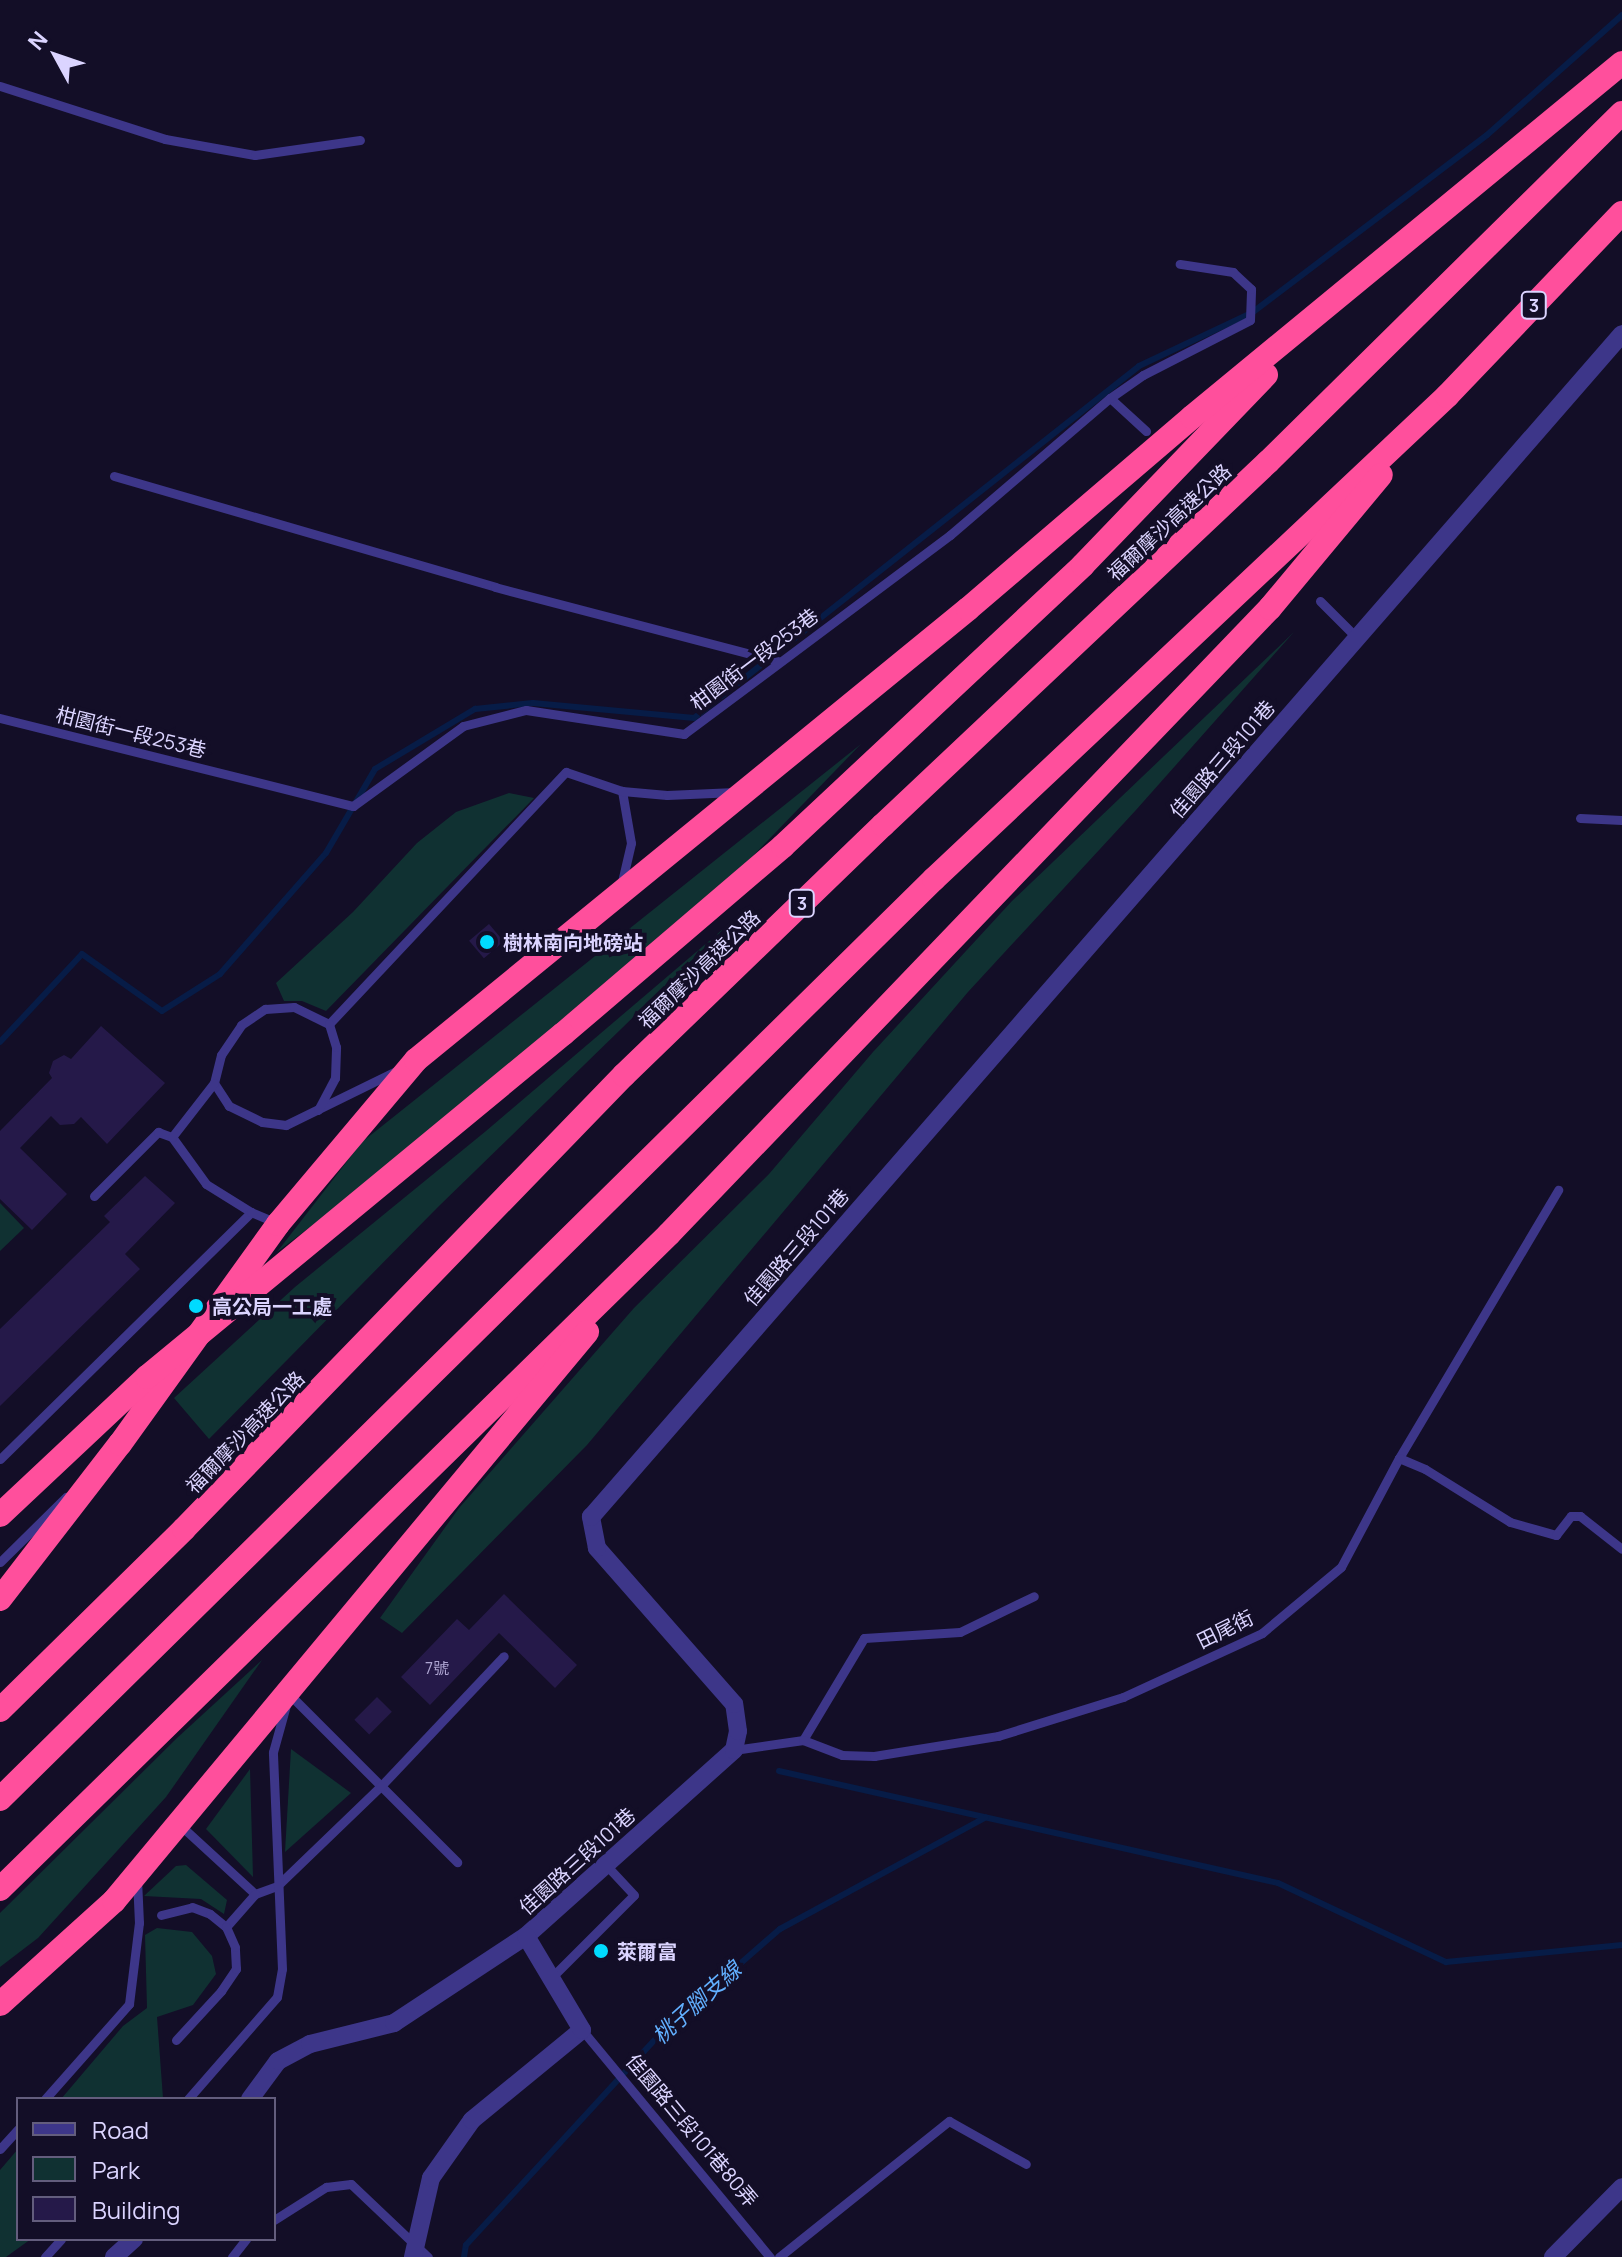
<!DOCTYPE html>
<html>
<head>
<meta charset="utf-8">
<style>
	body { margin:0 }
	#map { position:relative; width:1622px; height:2257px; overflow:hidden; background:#130e27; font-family:Manrope,"Noto Sans TC",sans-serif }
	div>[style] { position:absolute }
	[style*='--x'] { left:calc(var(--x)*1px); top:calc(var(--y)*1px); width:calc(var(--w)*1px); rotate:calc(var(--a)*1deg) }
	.green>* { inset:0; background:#103132 }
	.stream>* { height:6px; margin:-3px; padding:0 3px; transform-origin:3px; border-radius:3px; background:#071c47 }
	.building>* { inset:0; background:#251949; transform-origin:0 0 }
	.service>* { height:9px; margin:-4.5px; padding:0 4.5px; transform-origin:4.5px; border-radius:4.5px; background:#3d3689 }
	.minor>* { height:18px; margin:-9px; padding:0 9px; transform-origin:9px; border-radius:9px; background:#3d3689 }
	.motorway>* { height:24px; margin:-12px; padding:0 12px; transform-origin:12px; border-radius:12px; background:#ff4f9c }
	.motorway-bridge>* { height:24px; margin:-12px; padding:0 12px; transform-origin:12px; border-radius:12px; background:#ff4f9c }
	.dots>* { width:22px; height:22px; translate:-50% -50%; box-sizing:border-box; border:4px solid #130e27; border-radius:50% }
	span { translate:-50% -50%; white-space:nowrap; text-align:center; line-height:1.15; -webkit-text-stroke:8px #130e27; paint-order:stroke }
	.number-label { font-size:16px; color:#aea5d2 }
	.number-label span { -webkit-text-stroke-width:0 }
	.shield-label span { padding:2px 6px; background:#130e27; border:2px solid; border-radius:6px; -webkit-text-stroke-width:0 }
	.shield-label { font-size:18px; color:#dbd4ff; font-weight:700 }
	.street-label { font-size:20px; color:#dbd4ff }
	.poi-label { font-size:20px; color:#dbd4ff; font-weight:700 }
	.left { translate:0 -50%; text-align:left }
	.water-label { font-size:22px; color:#62b0ff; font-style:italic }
	.legend { position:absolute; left:16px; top:2097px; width:260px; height:144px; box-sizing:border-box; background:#130e27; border:2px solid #635d7d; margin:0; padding:10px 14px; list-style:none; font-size:24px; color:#dbd4ff }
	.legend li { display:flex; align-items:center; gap:16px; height:40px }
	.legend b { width:40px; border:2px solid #635d7d }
	.north { position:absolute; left:16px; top:16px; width:80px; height:80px; -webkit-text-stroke:6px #130e27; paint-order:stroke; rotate:310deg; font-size:22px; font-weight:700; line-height:32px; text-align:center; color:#dbd4ff }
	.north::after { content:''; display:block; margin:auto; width:28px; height:36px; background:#dbd4ff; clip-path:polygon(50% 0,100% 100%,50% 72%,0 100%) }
</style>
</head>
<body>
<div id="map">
	<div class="green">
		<i style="clip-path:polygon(1294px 632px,1136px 810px,968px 992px,587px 1445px,402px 1633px,380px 1618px,459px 1508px,634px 1308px,769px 1174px,873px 1052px,1012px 901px)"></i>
		<i style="clip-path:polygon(861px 744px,751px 858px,388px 1168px,277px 1252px,362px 1142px)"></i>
		<i style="clip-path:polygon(509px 793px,534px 798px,326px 1011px,302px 1001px,284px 1001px,276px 983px,353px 912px,417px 843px,456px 812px)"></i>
		<i style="clip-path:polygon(729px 924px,438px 1207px,209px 1439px,174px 1398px,295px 1287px,486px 1131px)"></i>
		<i style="clip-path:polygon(0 1203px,24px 1228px,0 1251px)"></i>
		<i style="clip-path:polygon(262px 1660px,166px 1797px,38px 1938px,0 1967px,0 1913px,177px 1738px)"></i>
		<i style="clip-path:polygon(291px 1749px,351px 1793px,285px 1852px)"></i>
		<i style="clip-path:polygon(250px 1769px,253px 1877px,206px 1829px)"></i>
		<i style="clip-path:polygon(186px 1865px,227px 1900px,224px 1914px,201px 1899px,144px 1896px,176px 1866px)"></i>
		<i style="clip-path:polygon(157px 1928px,192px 1932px,212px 1956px,216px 1974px,193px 2005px,157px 2017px,163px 2098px,61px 2099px,123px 2026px,147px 2008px,145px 1935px)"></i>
		<i style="clip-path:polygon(18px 2149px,18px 2239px,31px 2239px,6px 2257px,0 2257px,0 2170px)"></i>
	</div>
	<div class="stream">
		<i style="--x:0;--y:1042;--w:120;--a:-47"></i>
		<i style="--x:82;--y:954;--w:98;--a:35.5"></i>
		<i style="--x:162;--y:1011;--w:69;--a:-32.5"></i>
		<i style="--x:220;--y:974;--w:161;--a:-48.8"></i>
		<i style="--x:326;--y:853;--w:97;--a:-59.7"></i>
		<i style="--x:375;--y:769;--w:117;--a:-31"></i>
		<i style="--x:475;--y:709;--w:58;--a:-5.9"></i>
		<i style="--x:533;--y:703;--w:162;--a:5.3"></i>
		<i style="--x:694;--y:718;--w:567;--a:-38.34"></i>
		<i style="--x:1139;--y:366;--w:126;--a:-25.3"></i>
		<i style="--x:1253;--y:312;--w:293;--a:-37.1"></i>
		<i style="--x:1487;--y:135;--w:181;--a:-41.6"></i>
		<i style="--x:779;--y:1771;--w:511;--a:12.65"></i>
		<i style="--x:1278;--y:1883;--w:186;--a:25.2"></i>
		<i style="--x:1446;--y:1962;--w:177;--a:-5.5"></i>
		<i style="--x:464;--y:2257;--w:12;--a:-81"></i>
		<i style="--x:466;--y:2245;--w:288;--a:-47.4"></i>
		<i style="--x:661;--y:2033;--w:158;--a:-41.2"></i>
		<i style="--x:780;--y:1929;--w:234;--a:-28.5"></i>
	</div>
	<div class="building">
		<i style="left:489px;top:924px;width:23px;height:26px;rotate:50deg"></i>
		<i style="clip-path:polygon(101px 1026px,165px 1083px,107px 1144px,81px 1117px,74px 1124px,60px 1125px,51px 1116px,20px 1148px,67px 1194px,32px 1230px,0 1199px,0 1131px,52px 1078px,49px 1073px,53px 1061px,64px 1055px,71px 1059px)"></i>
		<i style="clip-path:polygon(145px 1176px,175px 1203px,125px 1254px,140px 1269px,0 1406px,0 1329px,110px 1222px,104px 1216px)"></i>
		<i style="clip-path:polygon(504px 1594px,577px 1665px,555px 1688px,499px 1633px,430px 1705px,401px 1677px,457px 1619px,469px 1630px)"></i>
		<i style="left:377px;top:1697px;width:21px;height:32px;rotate:45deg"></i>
	</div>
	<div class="service">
		<i style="--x:0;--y:86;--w:173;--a:17.8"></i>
		<i style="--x:165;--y:139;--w:91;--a:10.1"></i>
		<i style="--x:255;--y:155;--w:106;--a:-8.1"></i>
		<i style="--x:1110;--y:398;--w:49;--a:42.5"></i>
		<i style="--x:114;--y:476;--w:397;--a:16.2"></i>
		<i style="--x:495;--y:587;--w:293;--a:14.7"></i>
		<i style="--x:1320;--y:601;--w:52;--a:45"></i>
		<i style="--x:0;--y:718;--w:364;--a:14"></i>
		<i style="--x:353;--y:806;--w:136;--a:-36"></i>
		<i style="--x:463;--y:726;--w:65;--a:-14.3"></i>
		<i style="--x:526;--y:710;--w:160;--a:8.6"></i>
		<i style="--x:684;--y:734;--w:332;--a:-36.8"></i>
		<i style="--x:950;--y:535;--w:211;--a:-40.6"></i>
		<i style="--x:1110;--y:398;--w:40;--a:-34.9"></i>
		<i style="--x:1143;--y:375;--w:120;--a:-27.2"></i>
		<i style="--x:1250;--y:320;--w:31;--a:-88"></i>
		<i style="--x:1251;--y:289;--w:25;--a:-137"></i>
		<i style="--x:1233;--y:272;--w:54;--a:-171.4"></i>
		<i style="--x:1580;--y:818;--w:42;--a:2.7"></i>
		<i style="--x:621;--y:886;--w:44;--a:-76.9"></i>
		<i style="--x:631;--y:843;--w:53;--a:-99.8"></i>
		<i style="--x:396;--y:1071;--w:123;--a:153.9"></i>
		<i style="--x:286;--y:1125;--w:24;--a:-173"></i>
		<i style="--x:262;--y:1122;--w:37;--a:-154"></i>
		<i style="--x:229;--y:1106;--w:27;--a:-123"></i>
		<i style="--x:214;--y:1083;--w:29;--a:-76"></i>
		<i style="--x:221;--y:1055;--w:36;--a:-56"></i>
		<i style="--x:241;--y:1025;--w:29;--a:-34"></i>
		<i style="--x:265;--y:1009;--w:29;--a:-4"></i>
		<i style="--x:294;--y:1007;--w:39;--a:26"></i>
		<i style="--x:329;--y:1024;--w:346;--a:-46.8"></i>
		<i style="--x:566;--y:772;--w:59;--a:18.7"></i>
		<i style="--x:622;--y:791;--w:45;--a:5.1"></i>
		<i style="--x:667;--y:795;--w:68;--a:-2.5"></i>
		<i style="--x:318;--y:1110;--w:36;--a:-62"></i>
		<i style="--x:335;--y:1078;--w:31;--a:-88"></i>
		<i style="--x:336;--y:1047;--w:24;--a:-107"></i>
		<i style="--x:172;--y:1137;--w:58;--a:54.1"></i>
		<i style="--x:206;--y:1184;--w:53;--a:31.9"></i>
		<i style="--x:94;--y:1196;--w:91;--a:-45"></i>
		<i style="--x:158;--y:1132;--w:15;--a:20"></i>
		<i style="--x:172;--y:1137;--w:68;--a:-52.1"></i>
		<i style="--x:1399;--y:1458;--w:312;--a:-59.3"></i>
		<i style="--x:0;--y:1459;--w:352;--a:-44.5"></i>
		<i style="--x:251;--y:1212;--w:26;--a:23"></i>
		<i style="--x:0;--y:1562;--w:93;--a:-44.6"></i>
		<i style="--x:289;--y:1694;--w:238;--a:45"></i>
		<i style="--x:803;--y:1740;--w:119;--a:-59.1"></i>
		<i style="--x:864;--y:1638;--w:96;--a:-3.6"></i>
		<i style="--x:960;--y:1632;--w:82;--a:-25.9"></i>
		<i style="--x:734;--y:1750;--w:70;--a:-8.2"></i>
		<i style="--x:803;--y:1740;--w:42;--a:21"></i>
		<i style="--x:842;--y:1755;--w:32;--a:2"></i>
		<i style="--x:874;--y:1756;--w:126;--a:-9.2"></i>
		<i style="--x:998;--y:1736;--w:131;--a:-17.3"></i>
		<i style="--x:1123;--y:1697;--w:153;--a:-24.7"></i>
		<i style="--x:1262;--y:1633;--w:103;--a:-39.9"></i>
		<i style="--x:1341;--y:1567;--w:123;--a:-62"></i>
		<i style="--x:1399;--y:1458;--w:28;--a:23"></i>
		<i style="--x:1425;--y:1469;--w:100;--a:31.9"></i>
		<i style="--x:1510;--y:1522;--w:48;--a:15.8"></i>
		<i style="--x:1556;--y:1535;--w:24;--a:-52"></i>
		<i style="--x:1571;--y:1516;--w:9;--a:0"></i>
		<i style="--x:1580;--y:1516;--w:53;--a:38.2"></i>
		<i style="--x:180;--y:1825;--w:102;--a:42.6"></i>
		<i style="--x:255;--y:1894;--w:23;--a:-20"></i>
		<i style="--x:277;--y:1886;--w:143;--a:-43.9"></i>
		<i style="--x:380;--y:1787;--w:180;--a:-46.6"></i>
		<i style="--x:161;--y:1915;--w:32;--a:-14"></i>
		<i style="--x:192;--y:1907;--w:19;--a:21"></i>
		<i style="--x:210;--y:1914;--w:21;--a:39"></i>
		<i style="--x:226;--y:1927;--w:44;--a:-48.7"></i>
		<i style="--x:551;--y:1978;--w:117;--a:-45"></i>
		<i style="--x:634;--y:1895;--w:41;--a:-133"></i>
		<i style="--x:582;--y:2030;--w:295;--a:50.4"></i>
		<i style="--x:176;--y:2040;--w:67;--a:-47.4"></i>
		<i style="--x:221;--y:1991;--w:27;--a:-56"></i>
		<i style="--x:236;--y:1969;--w:22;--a:-93"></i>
		<i style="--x:235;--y:1947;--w:22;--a:-114"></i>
		<i style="--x:45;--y:2099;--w:127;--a:-48.5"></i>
		<i style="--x:129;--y:2004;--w:82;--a:-83"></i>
		<i style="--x:139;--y:1923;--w:44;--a:-92.6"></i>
		<i style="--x:188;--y:2099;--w:135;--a:-48.9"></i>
		<i style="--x:277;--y:1997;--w:28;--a:-80"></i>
		<i style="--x:282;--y:1969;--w:217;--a:-92.4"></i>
		<i style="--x:273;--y:1752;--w:49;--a:-74.5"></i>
		<i style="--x:0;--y:2149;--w:27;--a:-48"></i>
		<i style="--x:274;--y:2220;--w:62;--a:-32.4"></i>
		<i style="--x:326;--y:2187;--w:25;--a:-7"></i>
		<i style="--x:351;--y:2184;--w:106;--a:43.5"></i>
		<i style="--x:45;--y:2257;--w:24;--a:-48"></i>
		<i style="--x:232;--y:2257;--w:23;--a:-52"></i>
		<i style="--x:779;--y:2257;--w:218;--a:-38.7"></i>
		<i style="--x:949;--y:2121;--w:88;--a:29.2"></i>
	</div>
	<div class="minor">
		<i style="--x:250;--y:2099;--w:47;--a:-53.6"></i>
		<i style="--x:278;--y:2061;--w:36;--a:-28"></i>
		<i style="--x:310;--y:2044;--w:87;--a:-14"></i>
		<i style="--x:394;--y:2023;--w:158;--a:-33.4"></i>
		<i style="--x:526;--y:1936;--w:279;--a:-41.8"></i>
		<i style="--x:734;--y:1750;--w:19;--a:-78"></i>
		<i style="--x:738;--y:1731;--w:27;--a:-98"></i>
		<i style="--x:734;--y:1704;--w:208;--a:-131.3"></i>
		<i style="--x:597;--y:1548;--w:32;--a:-101"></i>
		<i style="--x:591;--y:1517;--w:1569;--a:-48.93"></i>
		<i style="--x:114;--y:2257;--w:27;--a:-42"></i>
		<i style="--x:413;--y:2257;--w:81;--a:-77.2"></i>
		<i style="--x:431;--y:2178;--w:71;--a:-54.7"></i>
		<i style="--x:472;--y:2120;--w:142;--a:-39.3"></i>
		<i style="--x:582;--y:2030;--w:109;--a:-120.8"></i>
		<i style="--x:1553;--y:2257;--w:98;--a:-45.4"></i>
	</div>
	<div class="motorway">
		<i style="--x:563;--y:1034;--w:289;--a:-40.5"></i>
		<i style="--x:783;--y:846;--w:411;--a:-43.1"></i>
		<i style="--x:1083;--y:565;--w:264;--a:-46.1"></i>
		<i style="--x:0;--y:1599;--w:196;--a:-52.3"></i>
		<i style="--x:120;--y:1444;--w:271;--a:-54.3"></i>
		<i style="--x:278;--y:1224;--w:214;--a:-49.9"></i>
		<i style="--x:416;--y:1060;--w:713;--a:-39.25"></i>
		<i style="--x:968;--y:609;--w:295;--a:-40.6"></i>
		<i style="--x:1192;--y:417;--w:557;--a:-39.46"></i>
		<i style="--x:0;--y:1710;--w:258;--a:-44.5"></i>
		<i style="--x:184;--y:1529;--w:632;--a:-45.9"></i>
		<i style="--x:624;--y:1075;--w:360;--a:-44"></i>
		<i style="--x:883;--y:825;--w:529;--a:-43.32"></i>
		<i style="--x:1268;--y:462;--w:497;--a:-44.6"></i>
		<i style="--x:0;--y:1799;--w:1311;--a:-44.57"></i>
		<i style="--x:934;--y:879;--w:705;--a:-43.27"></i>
		<i style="--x:1447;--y:396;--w:253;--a:-46.3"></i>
		<i style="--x:0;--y:1889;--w:936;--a:-44.39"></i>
		<i style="--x:669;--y:1234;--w:868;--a:-46.17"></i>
		<i style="--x:1270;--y:608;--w:173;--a:-50.2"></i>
		<i style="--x:0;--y:2004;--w:154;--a:-42.1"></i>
		<i style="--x:114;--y:1901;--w:740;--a:-50.26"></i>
	</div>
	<div class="motorway-bridge">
		<i style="--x:0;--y:1515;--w:202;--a:-43.2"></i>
		<i style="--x:147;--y:1377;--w:539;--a:-39.51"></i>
	</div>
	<div class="dots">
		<i style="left:487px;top:942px;background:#00dbff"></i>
		<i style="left:196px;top:1306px;background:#00dbff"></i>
		<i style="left:601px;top:1951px;background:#00dbff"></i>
	</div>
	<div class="number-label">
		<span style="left:437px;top:1668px">7號</span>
	</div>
	<div class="shield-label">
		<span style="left:1534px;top:305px">3</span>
		<span style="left:802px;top:903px">3</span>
	</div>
	<div class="street-label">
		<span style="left:1169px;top:522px;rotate:-43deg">福爾摩沙高速公路</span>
		<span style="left:754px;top:659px;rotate:-37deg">柑園街一段253巷</span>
		<span style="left:131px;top:732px;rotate:14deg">柑園街一段253巷</span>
		<span style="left:1222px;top:759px;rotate:-49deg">佳園路三段101巷</span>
		<span style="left:699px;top:969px;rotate:-44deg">福爾摩沙高速公路</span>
		<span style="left:796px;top:1247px;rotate:-49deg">佳園路三段101巷</span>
		<span style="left:245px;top:1432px;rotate:-46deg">福爾摩沙高速公路</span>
		<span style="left:1225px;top:1629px;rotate:-26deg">田尾街</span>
		<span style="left:577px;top:1861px;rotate:-42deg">佳園路三段101巷</span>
		<span style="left:692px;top:2130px;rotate:50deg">佳園路三段101巷80弄</span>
	</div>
	<div class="poi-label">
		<span class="left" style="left:503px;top:942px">樹林南向地磅站</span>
		<span class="left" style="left:212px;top:1306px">高公局一工處</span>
		<span class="left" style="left:617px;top:1951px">萊爾富</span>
	</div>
	<div class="water-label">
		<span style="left:697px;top:2003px;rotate:-42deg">桃子腳支線</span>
	</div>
	<ul class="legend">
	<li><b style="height:10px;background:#3d3689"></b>Road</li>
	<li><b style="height:22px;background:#103132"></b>Park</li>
	<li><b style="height:22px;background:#251949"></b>Building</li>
	</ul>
	<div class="north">N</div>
</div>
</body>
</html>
